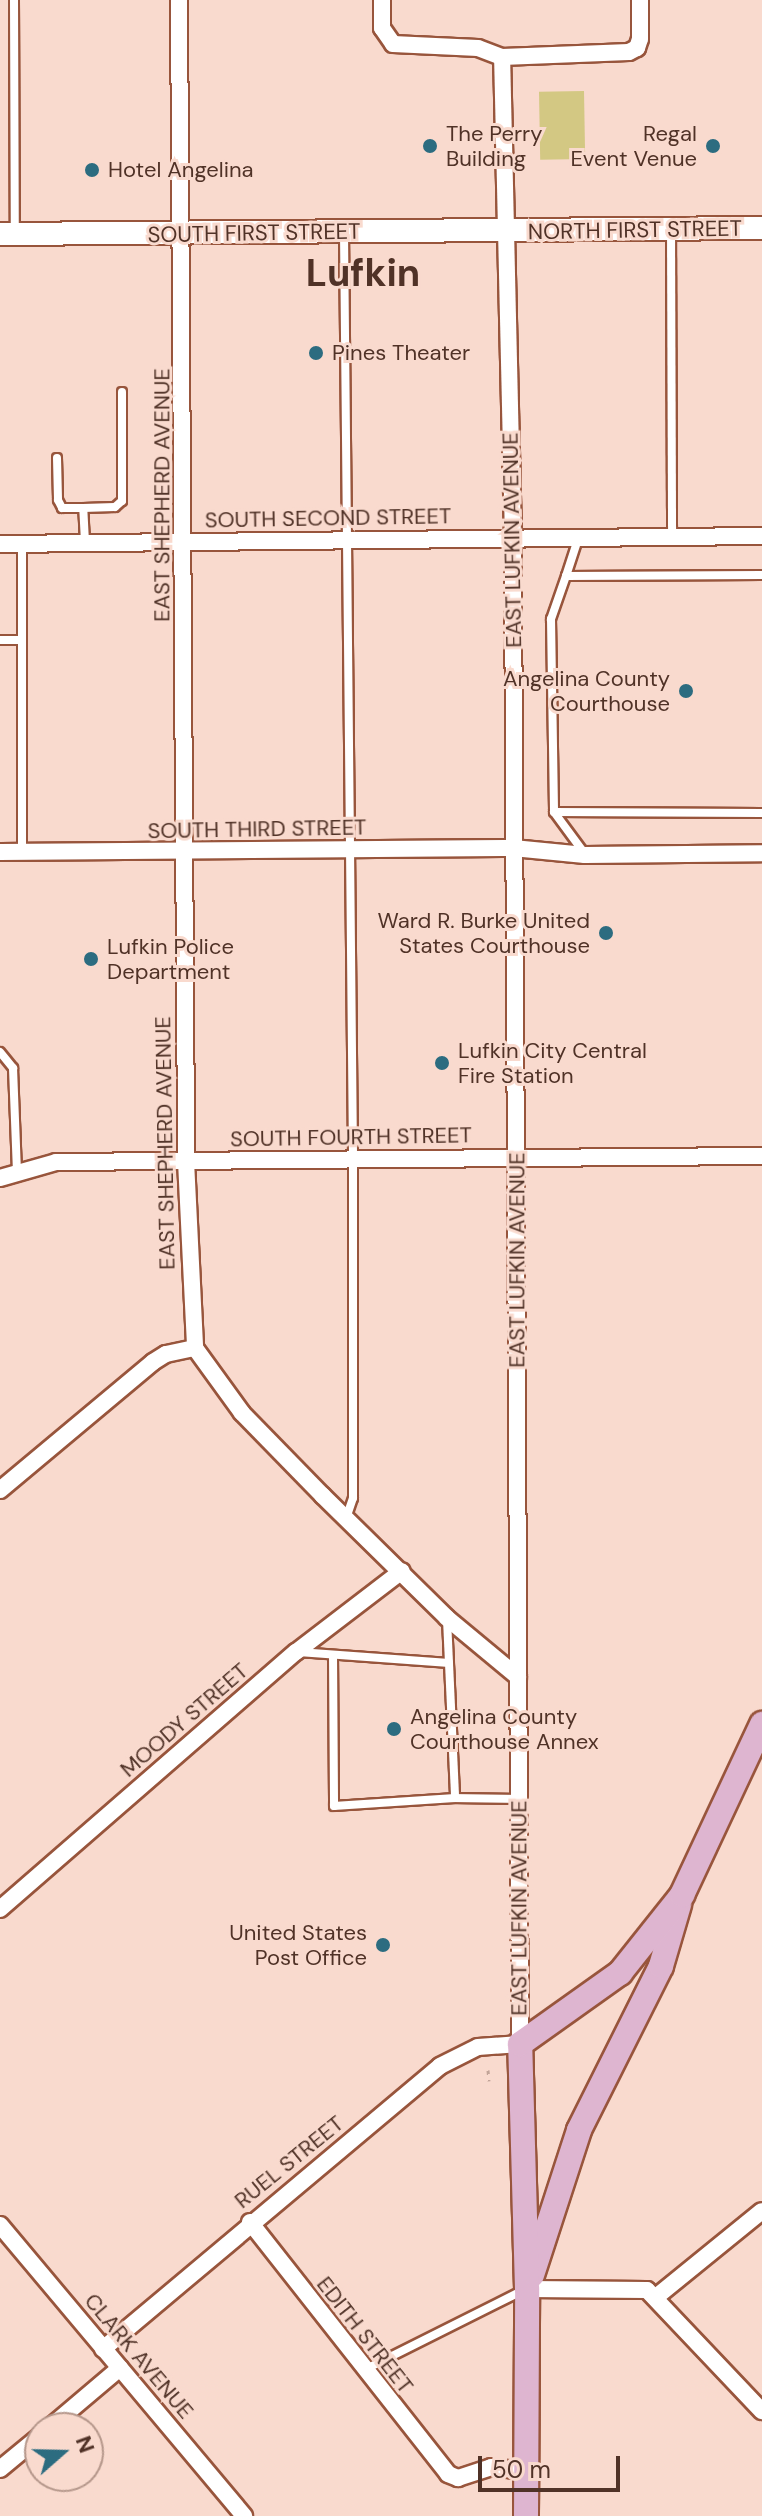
<!DOCTYPE html>
<html>
<head>
<meta charset="utf-8">
<style>
	body { margin:0 }
	#map { position:relative; width:762px; height:2516px; overflow:hidden; background:#f9dace; font-family:"DM Sans",sans-serif }
	div>[style] { position:absolute }
	[style*='--x'] { left:calc(var(--x)*1px); top:calc(var(--y)*1px); width:calc(var(--w)*1px); rotate:calc(var(--a)*1deg) }
	.green>* { inset:0; background:#d3c883; transform-origin:0 0 }
	.path>* { height:3px; margin-top:-1.5px; transform-origin:0; background:repeating-linear-gradient(90deg,#c2a498 0 4px,transparent 0 10px) }
	.roads { filter:drop-shadow(2px 0 #98553c) drop-shadow(-2px 0 #98553c) drop-shadow(0 2px #98553c) drop-shadow(0 -2px #98553c) }
	.service>* { height:8px; margin:-4px; padding:0 4px; transform-origin:4px; border-radius:4px; background:#fff }
	.minor>* { height:16px; margin:-8px; padding:0 8px; transform-origin:8px; border-radius:8px; background:#fff }
	.secondary>* { height:22px; margin:-11px; padding:0 11px; transform-origin:11px; border-radius:11px; background:#fff }
	.primary>* { height:24px; margin:-12px; padding:0 12px; transform-origin:12px; border-radius:12px; background:#deb5d0 }
	.dots>* { width:22px; height:22px; translate:-50% -50%; box-sizing:border-box; border:4px solid #f9dace; border-radius:50% }
	span { translate:-50% -50%; white-space:nowrap; text-align:center; line-height:1.15; -webkit-text-stroke:6px #f9dace; paint-order:stroke }
	.poi-label { font-size:22px; color:#503227 }
	.left { translate:0 -50%; text-align:left }
	.right { translate:-100% -50%; text-align:right }
	.street-label { font-size:22px; color:#503227 }
	.town-label { font-size:38px; color:#503227; font-weight:700 }
	.north { position:absolute; left:24px; top:2412px; width:80px; height:80px; box-sizing:border-box; background:#f9dace; border:2px solid #b5978b; border-radius:50%; rotate:70deg; font-size:22px; font-weight:700; line-height:32px; text-align:center; color:#503227 }
	.north::after { content:''; display:block; margin:auto; width:28px; height:36px; background:#2c6c80; clip-path:polygon(50% 0,100% 100%,50% 72%,0 100%) }
	.scale { position:absolute; left:478px; top:2456px; width:142px; height:36px; box-sizing:border-box; border:4px solid #503227; border-top:0; padding-left:10px; font-size:24px; line-height:28px; white-space:nowrap; color:#503227; -webkit-text-stroke:6px #f9dace; paint-order:stroke }
</style>
</head>
<body>
<div id="map">
	<div class="green">
		<i style="left:584px;top:91px;width:68px;height:45px;rotate:89deg"></i>
	</div>
	<div class="path">
		<i style="--x:488;--y:2070;--w:11;--a:85"></i>
	</div>
	<div class="roads">
		<div class="service">
			<i style="--x:14;--y:0;--w:231;--a:89.8"></i>
			<i style="--x:671;--y:230;--w:306;--a:89.8"></i>
			<i style="--x:344;--y:233;--w:926;--a:89.44"></i>
			<i style="--x:353;--y:1159;--w:339;--a:90"></i>
			<i style="--x:353;--y:1498;--w:21;--a:109"></i>
			<i style="--x:57;--y:458;--w:42;--a:88.6"></i>
			<i style="--x:58;--y:500;--w:9;--a:63"></i>
			<i style="--x:62;--y:508;--w:21;--a:0"></i>
			<i style="--x:85;--y:542;--w:34;--a:-93"></i>
			<i style="--x:83;--y:508;--w:32;--a:-2"></i>
			<i style="--x:115;--y:507;--w:9;--a:-41"></i>
			<i style="--x:122;--y:501;--w:109;--a:-90"></i>
			<i style="--x:22;--y:544;--w:307;--a:90"></i>
			<i style="--x:762;--y:575;--w:196;--a:179.7"></i>
			<i style="--x:566;--y:576;--w:46;--a:109.2"></i>
			<i style="--x:551;--y:619;--w:193;--a:89.1"></i>
			<i style="--x:554;--y:812;--w:208;--a:0.3"></i>
			<i style="--x:566;--y:576;--w:40;--a:-72"></i>
			<i style="--x:0;--y:640;--w:22;--a:0"></i>
			<i style="--x:554;--y:812;--w:52;--a:53.6"></i>
			<i style="--x:0;--y:1052;--w:21;--a:51"></i>
			<i style="--x:13;--y:1068;--w:102;--a:87.8"></i>
			<i style="--x:447;--y:1619;--w:179;--a:87.4"></i>
			<i style="--x:455;--y:1798;--w:63;--a:0.9"></i>
			<i style="--x:299;--y:1652;--w:150;--a:4.2"></i>
			<i style="--x:333;--y:1655;--w:151;--a:89.6"></i>
			<i style="--x:334;--y:1806;--w:121;--a:-3.8"></i>
			<i style="--x:364;--y:2370;--w:179;--a:-26.6"></i>
		</div>
		<div class="minor">
			<i style="--x:179;--y:0;--w:1161;--a:89.65"></i>
			<i style="--x:186;--y:1161;--w:187;--a:87.2"></i>
			<i style="--x:195;--y:1348;--w:80;--a:54.1"></i>
			<i style="--x:242;--y:1413;--w:115;--a:45.7"></i>
			<i style="--x:322;--y:1495;--w:175;--a:44.5"></i>
			<i style="--x:447;--y:1618;--w:92;--a:39.7"></i>
			<i style="--x:382;--y:0;--w:28;--a:90"></i>
			<i style="--x:382;--y:28;--w:19;--a:55"></i>
			<i style="--x:393;--y:44;--w:85;--a:2.7"></i>
			<i style="--x:478;--y:48;--w:26;--a:21"></i>
			<i style="--x:502;--y:57;--w:127;--a:-2.3"></i>
			<i style="--x:629;--y:52;--w:9;--a:-27"></i>
			<i style="--x:637;--y:48;--w:9;--a:-72"></i>
			<i style="--x:640;--y:39;--w:39;--a:-90"></i>
			<i style="--x:0;--y:544;--w:762;--a:-0.6"></i>
			<i style="--x:0;--y:852;--w:513;--a:-0.45"></i>
			<i style="--x:513;--y:848;--w:72;--a:5.6"></i>
			<i style="--x:585;--y:855;--w:177;--a:-0.6"></i>
			<i style="--x:0;--y:1178;--w:58;--a:-15.9"></i>
			<i style="--x:56;--y:1162;--w:706;--a:-0.49"></i>
			<i style="--x:0;--y:1490;--w:199;--a:-39.9"></i>
			<i style="--x:153;--y:1362;--w:15;--a:-32"></i>
			<i style="--x:166;--y:1354;--w:30;--a:-12"></i>
			<i style="--x:0;--y:1909;--w:392;--a:-41"></i>
			<i style="--x:296;--y:1652;--w:133;--a:-37.4"></i>
			<i style="--x:250;--y:2222;--w:320;--a:51.8"></i>
			<i style="--x:448;--y:2474;--w:11;--a:22"></i>
			<i style="--x:458;--y:2478;--w:35;--a:-18"></i>
			<i style="--x:491;--y:2467;--w:33;--a:7"></i>
			<i style="--x:0;--y:2225;--w:380;--a:50"></i>
			<i style="--x:527;--y:2289;--w:120;--a:0.5"></i>
			<i style="--x:647;--y:2290;--w:167;--a:46.5"></i>
			<i style="--x:656;--y:2297;--w:136;--a:-39.1"></i>
			<i style="--x:103;--y:2349;--w:440;--a:-40"></i>
			<i style="--x:440;--y:2066;--w:42;--a:-26.6"></i>
			<i style="--x:478;--y:2047;--w:42;--a:-4.1"></i>
			<i style="--x:520;--y:2044;--w:1506;--a:-90.27"></i>
			<i style="--x:513;--y:538;--w:481;--a:-91.3"></i>
			<i style="--x:49;--y:2428;--w:93;--a:-40.2"></i>
			<i style="--x:0;--y:2469;--w:52;--a:-39.5"></i>
		</div>
		<div class="secondary">
			<i style="--x:0;--y:234;--w:762;--a:-0.45"></i>
		</div>
		<div class="primary">
			<i style="--x:532;--y:2275;--w:152;--a:-72"></i>
			<i style="--x:579;--y:2130;--w:183;--a:-63.4"></i>
			<i style="--x:661;--y:1966;--w:64;--a:-73.6"></i>
			<i style="--x:526;--y:2516;--w:227;--a:-89.7"></i>
			<i style="--x:527;--y:2289;--w:245;--a:-91.6"></i>
			<i style="--x:520;--y:2044;--w:123;--a:-35.4"></i>
			<i style="--x:620;--y:1973;--w:100;--a:-51.5"></i>
			<i style="--x:682;--y:1895;--w:189;--a:-64.9"></i>
		</div>
	</div>
	<div class="dots">
		<i style="left:430px;top:146px;background:#2c6c80"></i>
		<i style="left:713px;top:146px;background:#2c6c80"></i>
		<i style="left:92px;top:170px;background:#2c6c80"></i>
		<i style="left:316px;top:353px;background:#2c6c80"></i>
		<i style="left:686px;top:691px;background:#2c6c80"></i>
		<i style="left:606px;top:933px;background:#2c6c80"></i>
		<i style="left:91px;top:959px;background:#2c6c80"></i>
		<i style="left:442px;top:1063px;background:#2c6c80"></i>
		<i style="left:394px;top:1729px;background:#2c6c80"></i>
		<i style="left:383px;top:1945px;background:#2c6c80"></i>
	</div>
	<div class="poi-label">
		<span class="left" style="left:446px;top:146px">The Perry<br>Building</span>
		<span class="right" style="left:697px;top:146px">Regal<br>Event Venue</span>
		<span class="left" style="left:108px;top:170px">Hotel Angelina</span>
		<span class="left" style="left:332px;top:353px">Pines Theater</span>
		<span class="right" style="left:670px;top:691px">Angelina County<br>Courthouse</span>
		<span class="right" style="left:590px;top:933px">Ward R. Burke United<br>States Courthouse</span>
		<span class="left" style="left:107px;top:959px">Lufkin Police<br>Department</span>
		<span class="left" style="left:458px;top:1063px">Lufkin City Central<br>Fire Station</span>
		<span class="left" style="left:410px;top:1729px">Angelina County<br>Courthouse Annex</span>
		<span class="right" style="left:367px;top:1945px">United States<br>Post Office</span>
	</div>
	<div class="street-label">
		<span style="left:635px;top:230px;rotate:-1deg">NORTH FIRST STREET</span>
		<span style="left:254px;top:233px;rotate:-1deg">SOUTH FIRST STREET</span>
		<span style="left:162px;top:495px;rotate:-90deg">EAST SHEPHERD AVENUE</span>
		<span style="left:328px;top:518px;rotate:-1deg">SOUTH SECOND STREET</span>
		<span style="left:512px;top:540px;rotate:-91deg">EAST LUFKIN AVENUE</span>
		<span style="left:257px;top:829px;rotate:-1deg">SOUTH THIRD STREET</span>
		<span style="left:351px;top:1137px;rotate:-1deg">SOUTH FOURTH STREET</span>
		<span style="left:165px;top:1143px;rotate:-91deg">EAST SHEPHERD AVENUE</span>
		<span style="left:517px;top:1260px;rotate:-90deg">EAST LUFKIN AVENUE</span>
		<span style="left:184px;top:1720px;rotate:-41deg">MOODY STREET</span>
		<span style="left:519px;top:1908px;rotate:-90deg">EAST LUFKIN AVENUE</span>
		<span style="left:289px;top:2162px;rotate:-39deg">RUEL STREET</span>
		<span style="left:365px;top:2335px;rotate:52deg">EDITH STREET</span>
		<span style="left:139px;top:2356px;rotate:50deg">CLARK AVENUE</span>
	</div>
	<div class="town-label">
		<span style="left:363px;top:274px">Lufkin</span>
	</div>
	<div class="north">N</div>
	<div class="scale">50 m</div>
</div>
</body>
</html>
